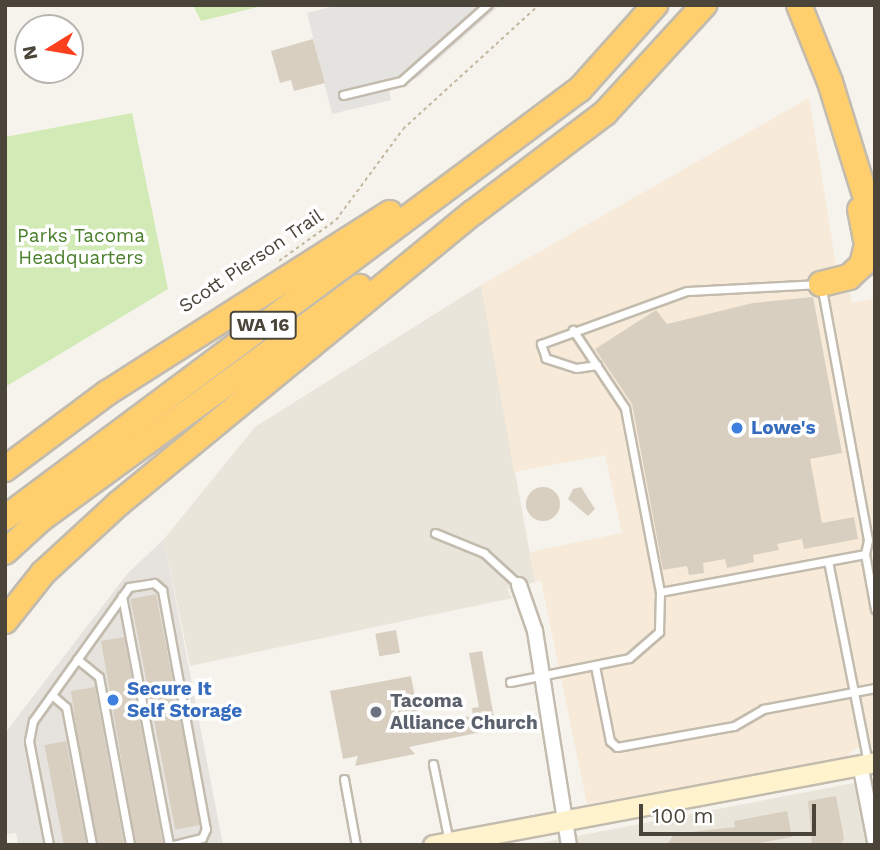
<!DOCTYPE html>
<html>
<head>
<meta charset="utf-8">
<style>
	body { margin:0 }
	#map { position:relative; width:880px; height:850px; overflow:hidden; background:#f6f3ec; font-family:"Work Sans",sans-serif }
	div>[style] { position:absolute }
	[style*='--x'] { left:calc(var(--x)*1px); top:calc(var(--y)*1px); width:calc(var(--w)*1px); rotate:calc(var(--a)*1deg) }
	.residential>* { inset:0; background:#eae5da }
	.commercial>* { inset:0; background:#f7ead8 }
	.industrial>* { inset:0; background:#e6e2dd }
	.green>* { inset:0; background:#d2eab5 }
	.parking>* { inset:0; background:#e5e3e0 }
	.building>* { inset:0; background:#d8cfc1; transform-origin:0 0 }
	.round { border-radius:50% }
	.path>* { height:2px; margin-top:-1px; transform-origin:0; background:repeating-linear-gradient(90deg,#c4b79f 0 3.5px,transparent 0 7px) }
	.roads { filter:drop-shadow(2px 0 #c2bbae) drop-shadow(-2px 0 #c2bbae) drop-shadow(0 2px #c2bbae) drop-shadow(0 -2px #c2bbae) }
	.lane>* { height:7px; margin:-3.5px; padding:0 3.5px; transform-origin:3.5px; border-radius:3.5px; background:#fff }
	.street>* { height:14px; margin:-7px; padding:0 7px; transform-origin:7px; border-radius:7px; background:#fff }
	.secondary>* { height:19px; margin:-9.5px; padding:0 9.5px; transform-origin:9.5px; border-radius:9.5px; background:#fff3cd }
	.highway>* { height:24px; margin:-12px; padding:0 12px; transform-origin:12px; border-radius:12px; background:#ffcf6e }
	.dots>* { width:19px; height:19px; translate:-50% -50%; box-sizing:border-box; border:4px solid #fff; border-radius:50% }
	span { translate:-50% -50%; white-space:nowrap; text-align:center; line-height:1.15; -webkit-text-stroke:7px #fff; paint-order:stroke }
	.shield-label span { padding:2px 5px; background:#fff; border:2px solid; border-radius:5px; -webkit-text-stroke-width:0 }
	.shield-label { font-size:18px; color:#4b4439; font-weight:700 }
	.park-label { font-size:19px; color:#4a7f2a }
	.street-label { font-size:19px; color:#4b4439 }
	.shop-label { font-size:19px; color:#366cbe; font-weight:700 }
	.left { translate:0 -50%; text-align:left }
	.worship-label { font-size:19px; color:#5b616d; font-weight:700 }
	.frame { position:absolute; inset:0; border:7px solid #4b4439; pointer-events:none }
	.north { position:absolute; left:14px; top:14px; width:70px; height:70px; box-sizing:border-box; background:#fff; border:2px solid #b7b4b0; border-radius:50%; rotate:259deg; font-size:19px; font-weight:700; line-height:28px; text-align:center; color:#4b4439 }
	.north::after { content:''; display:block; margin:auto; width:24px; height:32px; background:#fc3f1d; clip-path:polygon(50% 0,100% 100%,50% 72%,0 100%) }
	.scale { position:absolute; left:639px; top:804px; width:177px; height:32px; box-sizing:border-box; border:4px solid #4b4439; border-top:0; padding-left:9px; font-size:21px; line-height:24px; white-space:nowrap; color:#4b4439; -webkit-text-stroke:5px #fff; paint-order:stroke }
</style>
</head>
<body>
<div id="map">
	<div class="residential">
		<i style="clip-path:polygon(481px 285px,535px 582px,507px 589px,512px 598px,190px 666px,164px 539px,255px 427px)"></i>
		<i style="clip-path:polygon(875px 779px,875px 845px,530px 845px)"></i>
	</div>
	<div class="commercial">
		<i style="clip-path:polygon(809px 98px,836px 265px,845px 264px,852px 303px,875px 298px,875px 746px,854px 749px,845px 759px,587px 804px,541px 581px,535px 582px,530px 552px,622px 533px,605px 455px,514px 472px,481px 285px)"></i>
	</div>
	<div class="industrial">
		<i style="clip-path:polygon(164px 539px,223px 845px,18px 845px,16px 833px,7px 834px,5px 826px,5px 733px,128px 573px)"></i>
	</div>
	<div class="green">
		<i style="clip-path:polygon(193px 5px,266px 5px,201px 21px)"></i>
		<i style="clip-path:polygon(132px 113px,168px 289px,5px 387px,5px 137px)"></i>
	</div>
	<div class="parking">
		<i style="clip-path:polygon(338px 5px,500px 5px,418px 77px,389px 91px,391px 100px,332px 114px,307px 13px)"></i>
	</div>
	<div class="building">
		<i style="clip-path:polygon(313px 39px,325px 83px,294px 91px,291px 80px,280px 83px,271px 51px)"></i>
		<i style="clip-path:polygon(813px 297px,842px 453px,810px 459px,822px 523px,854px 517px,858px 539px,804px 549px,802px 539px,777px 544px,779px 550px,753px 555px,754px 562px,727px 568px,725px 559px,703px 563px,704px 573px,689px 575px,687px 566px,663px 570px,632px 404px,595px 349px,656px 310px,667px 324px,753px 303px)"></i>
		<i style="clip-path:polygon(581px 487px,595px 509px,588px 516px,568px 499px,573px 489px)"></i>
		<i class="round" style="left:526px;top:487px;width:34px;height:34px"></i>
		<i style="left:156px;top:594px;width:235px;height:26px;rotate:79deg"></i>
		<i style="left:396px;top:630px;width:23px;height:21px;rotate:80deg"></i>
		<i style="clip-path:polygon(124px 637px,163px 845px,136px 845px,101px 641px)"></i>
		<i style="clip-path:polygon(482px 651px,496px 729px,409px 747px,415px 754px,355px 766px,358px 756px,343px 759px,330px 691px,411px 676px,420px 723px,473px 716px,472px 708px,479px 707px,469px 653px)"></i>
		<i style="clip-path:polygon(95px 687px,124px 845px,98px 845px,78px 739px,71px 691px)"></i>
		<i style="left:66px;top:741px;width:106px;height:22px;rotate:79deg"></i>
		<i style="clip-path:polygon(836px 796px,844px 838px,841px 845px,812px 845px,808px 801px)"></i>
		<i style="clip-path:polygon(787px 811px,792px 837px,748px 845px,667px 845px,674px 834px,735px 827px,734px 821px)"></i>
	</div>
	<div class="path">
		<i style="--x:279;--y:261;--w:70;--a:-35.7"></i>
		<i style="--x:336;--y:220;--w:113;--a:-53.6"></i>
		<i style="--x:403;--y:129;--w:184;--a:-42.4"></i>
	</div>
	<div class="roads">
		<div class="lane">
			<i style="--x:343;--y:95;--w:60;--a:-13.6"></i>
			<i style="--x:401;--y:81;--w:115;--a:-41.5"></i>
			<i style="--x:597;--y:365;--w:21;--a:172"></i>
			<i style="--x:576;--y:368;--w:32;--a:-162"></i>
			<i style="--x:546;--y:358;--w:15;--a:-110"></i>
			<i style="--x:541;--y:344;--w:155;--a:-20"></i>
			<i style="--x:687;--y:291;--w:134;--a:-3"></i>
			<i style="--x:821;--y:284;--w:260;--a:79.6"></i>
			<i style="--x:868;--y:540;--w:14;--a:102"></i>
			<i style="--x:865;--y:554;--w:56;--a:79.7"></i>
			<i style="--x:435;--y:533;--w:53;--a:22.2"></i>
			<i style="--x:484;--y:553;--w:47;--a:42.4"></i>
			<i style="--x:828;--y:561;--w:206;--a:78.8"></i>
			<i style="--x:660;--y:592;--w:208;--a:-10.5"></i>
			<i style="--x:122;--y:596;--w:253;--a:79.3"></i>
			<i style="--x:77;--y:659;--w:28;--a:39"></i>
			<i style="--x:99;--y:677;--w:171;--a:79.5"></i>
			<i style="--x:595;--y:666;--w:76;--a:78.7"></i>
			<i style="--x:610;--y:741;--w:9;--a:41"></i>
			<i style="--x:617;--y:747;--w:119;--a:-10.2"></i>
			<i style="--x:734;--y:726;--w:34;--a:-30"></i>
			<i style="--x:763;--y:709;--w:114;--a:-10.6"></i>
			<i style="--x:510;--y:682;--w:121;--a:-11.4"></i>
			<i style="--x:629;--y:658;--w:40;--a:-41"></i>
			<i style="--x:659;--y:632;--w:40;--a:-88.6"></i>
			<i style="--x:660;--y:592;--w:187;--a:-100.8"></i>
			<i style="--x:625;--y:408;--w:94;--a:-123.7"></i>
			<i style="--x:52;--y:695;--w:18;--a:41"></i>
			<i style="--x:66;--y:707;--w:140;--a:79.3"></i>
			<i style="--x:433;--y:764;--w:80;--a:78.4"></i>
			<i style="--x:344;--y:779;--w:67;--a:79.7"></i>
			<i style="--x:49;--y:845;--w:106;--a:-100.9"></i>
			<i style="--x:29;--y:741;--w:20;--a:-79"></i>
			<i style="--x:33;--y:721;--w:165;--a:-54.4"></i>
			<i style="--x:129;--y:587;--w:25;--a:-9"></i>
			<i style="--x:154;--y:583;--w:11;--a:41"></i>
			<i style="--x:162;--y:590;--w:243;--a:79.6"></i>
			<i style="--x:206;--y:829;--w:10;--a:114"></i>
			<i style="--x:202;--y:838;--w:30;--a:166"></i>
		</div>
		<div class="street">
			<i style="--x:519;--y:585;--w:49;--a:70.8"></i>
			<i style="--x:535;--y:631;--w:217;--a:81"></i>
			<i style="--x:860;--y:764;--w:78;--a:79"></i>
		</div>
		<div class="secondary">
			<i style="--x:433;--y:845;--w:450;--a:-10.6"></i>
		</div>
		<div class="highway">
			<i style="--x:799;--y:5;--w:83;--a:68.1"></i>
			<i style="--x:830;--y:82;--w:152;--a:72.8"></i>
			<i style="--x:821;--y:284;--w:29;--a:-14"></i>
			<i style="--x:849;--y:277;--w:18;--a:-43"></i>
			<i style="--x:862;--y:265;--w:21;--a:-76"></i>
			<i style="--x:867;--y:245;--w:36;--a:-101"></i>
			<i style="--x:5;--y:469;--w:127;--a:-36.7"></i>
			<i style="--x:107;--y:393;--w:335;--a:-32.5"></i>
			<i style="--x:5;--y:518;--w:717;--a:-36.73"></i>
			<i style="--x:580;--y:89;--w:113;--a:-48.2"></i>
			<i style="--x:5;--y:552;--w:49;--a:-42.5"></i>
			<i style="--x:41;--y:519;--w:394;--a:-36.1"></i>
			<i style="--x:5;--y:621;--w:61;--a:-51.6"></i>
			<i style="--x:43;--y:573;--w:102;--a:-42.6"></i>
			<i style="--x:118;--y:504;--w:460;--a:-39.4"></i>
			<i style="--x:474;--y:212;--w:164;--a:-37.1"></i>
			<i style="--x:605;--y:113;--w:147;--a:-47.5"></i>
		</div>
	</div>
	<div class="dots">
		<i style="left:737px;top:428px;background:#3f7fe0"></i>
		<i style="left:113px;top:700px;background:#3f7fe0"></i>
		<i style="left:376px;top:712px;background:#6b7280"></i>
	</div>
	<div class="shield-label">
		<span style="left:263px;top:325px">WA 16</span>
	</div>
	<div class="park-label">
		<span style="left:81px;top:247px">Parks Tacoma<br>Headquarters</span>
	</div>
	<div class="street-label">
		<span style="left:251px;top:261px;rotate:-34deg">Scott Pierson Trail</span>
	</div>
	<div class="shop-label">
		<span class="left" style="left:751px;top:428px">Lowe's</span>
		<span class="left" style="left:127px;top:700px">Secure It<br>Self Storage</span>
	</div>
	<div class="worship-label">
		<span class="left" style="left:390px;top:712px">Tacoma<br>Alliance Church</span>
	</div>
	<div class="frame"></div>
	<div class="north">N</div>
	<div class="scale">100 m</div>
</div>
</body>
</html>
